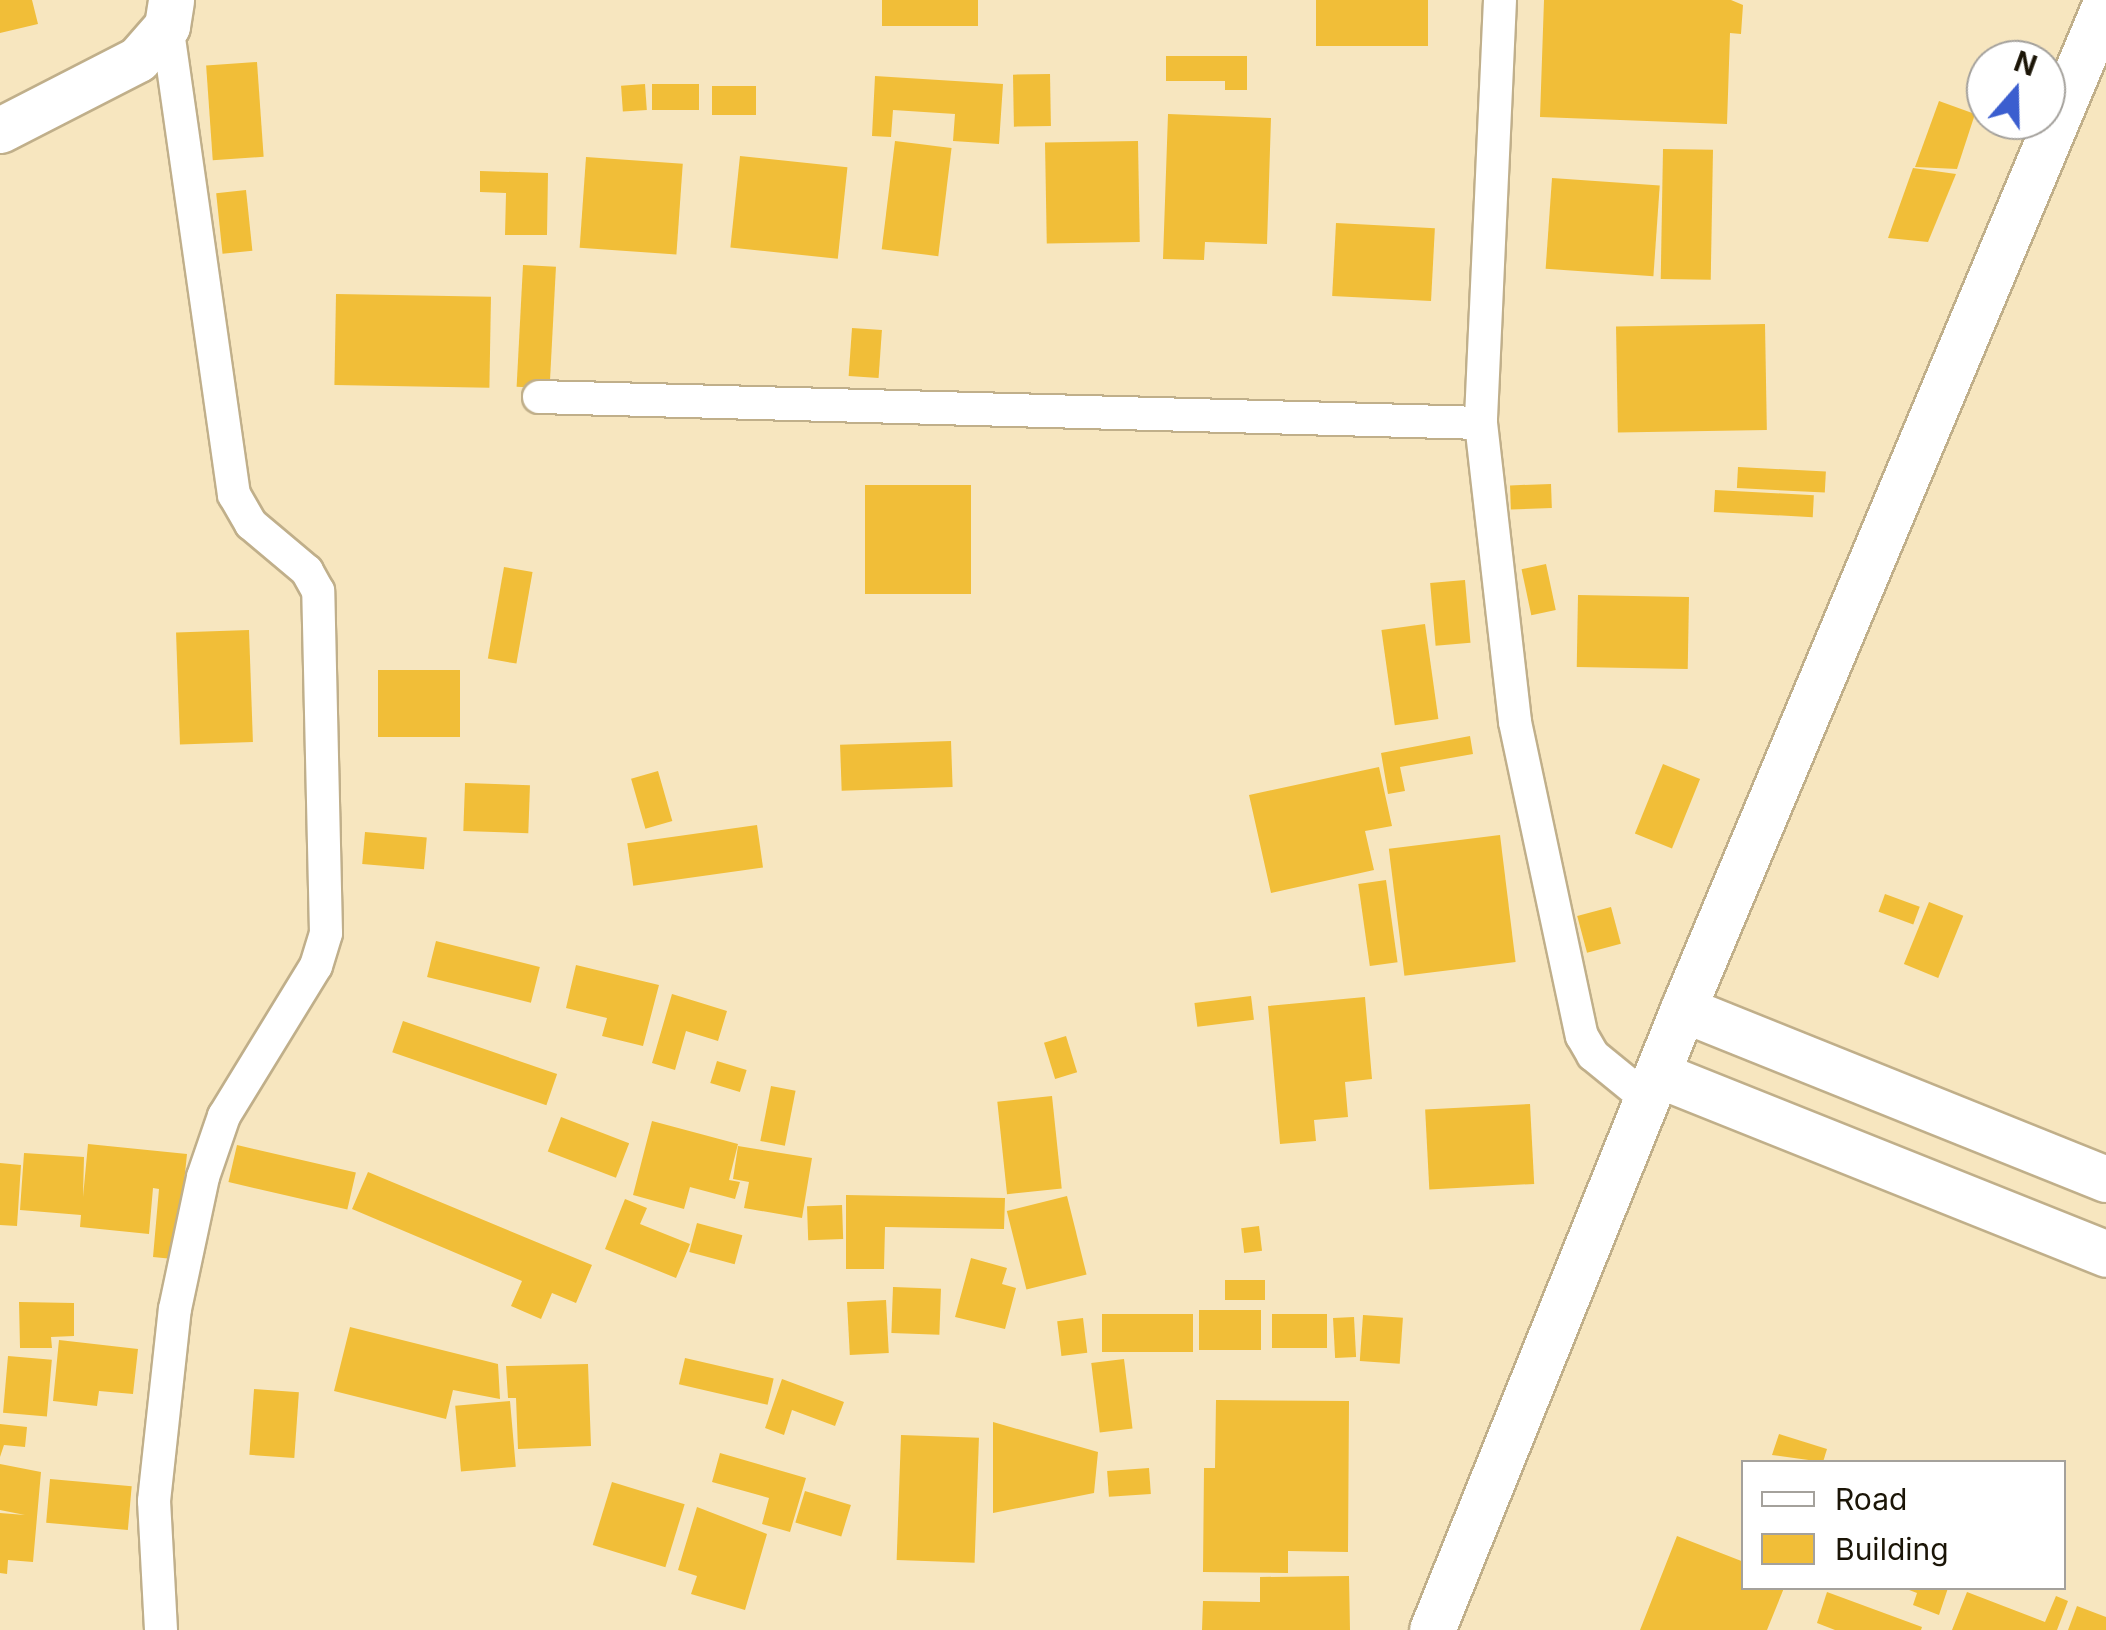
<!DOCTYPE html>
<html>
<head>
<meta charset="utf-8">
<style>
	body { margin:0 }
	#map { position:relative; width:2106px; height:1630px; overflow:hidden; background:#f7e6bf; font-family:Inter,sans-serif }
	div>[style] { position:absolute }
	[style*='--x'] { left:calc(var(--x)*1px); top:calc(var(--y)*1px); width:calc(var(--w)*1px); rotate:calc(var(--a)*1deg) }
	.building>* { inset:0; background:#f1be38; transform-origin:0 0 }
	.roads { filter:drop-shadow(2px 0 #c0af8a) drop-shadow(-2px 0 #c0af8a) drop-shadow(0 2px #c0af8a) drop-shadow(0 -2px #c0af8a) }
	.street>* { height:32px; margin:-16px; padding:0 16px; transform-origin:16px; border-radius:16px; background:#fff }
	.secondary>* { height:45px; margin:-22.5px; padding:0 22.5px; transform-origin:22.5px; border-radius:22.5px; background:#fff }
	span { translate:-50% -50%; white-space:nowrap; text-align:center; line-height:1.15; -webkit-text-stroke:10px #fff; paint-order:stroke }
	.legend { position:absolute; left:1741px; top:1460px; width:325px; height:130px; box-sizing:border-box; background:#fff; border:2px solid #a4a19c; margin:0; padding:12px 18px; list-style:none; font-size:30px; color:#1b1507 }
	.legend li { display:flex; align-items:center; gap:20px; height:50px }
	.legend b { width:50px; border:2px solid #a4a19c }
	.north { position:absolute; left:1966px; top:40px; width:100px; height:100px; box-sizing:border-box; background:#fff; border:2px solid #a4a19c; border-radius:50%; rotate:20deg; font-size:28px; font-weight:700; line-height:40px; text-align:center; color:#1b1507 }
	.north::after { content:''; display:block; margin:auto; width:35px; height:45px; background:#3b5ecf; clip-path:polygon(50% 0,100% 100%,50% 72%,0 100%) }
</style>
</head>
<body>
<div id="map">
	<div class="building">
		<i style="clip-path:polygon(0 0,32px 0,38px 24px,0 33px)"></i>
		<i style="left:882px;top:0;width:96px;height:26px"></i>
		<i style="left:1316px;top:0;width:112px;height:46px"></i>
		<i style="clip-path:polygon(1544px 0,1731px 0,1743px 5px,1741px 34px,1730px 33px,1727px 124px,1540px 117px)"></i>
		<i style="clip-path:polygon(1166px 56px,1247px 56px,1247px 90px,1225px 90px,1225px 81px,1166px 81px)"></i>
		<i style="left:257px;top:62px;width:95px;height:51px;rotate:86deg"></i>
		<i style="left:1050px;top:74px;width:52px;height:37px;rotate:89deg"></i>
		<i style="clip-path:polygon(875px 76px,1003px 84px,999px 144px,953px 141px,955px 114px,893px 110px,891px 137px,872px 136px)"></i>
		<i style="left:645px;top:84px;width:26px;height:24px;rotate:86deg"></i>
		<i style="left:652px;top:84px;width:47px;height:26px"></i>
		<i style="left:712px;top:86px;width:44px;height:29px"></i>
		<i style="clip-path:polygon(1939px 101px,1975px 114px,1957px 169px,1915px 167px)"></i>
		<i style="clip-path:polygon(1168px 114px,1271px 118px,1267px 244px,1205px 242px,1204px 260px,1163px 259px)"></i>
		<i style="left:895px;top:141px;width:57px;height:109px;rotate:7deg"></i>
		<i style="left:1138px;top:141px;width:101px;height:93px;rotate:89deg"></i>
		<i style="left:1663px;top:149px;width:50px;height:130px;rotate:1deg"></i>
		<i style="left:740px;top:156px;width:108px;height:92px;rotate:6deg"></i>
		<i style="left:586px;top:157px;width:97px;height:91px;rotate:4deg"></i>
		<i style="clip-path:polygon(1913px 168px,1956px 174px,1928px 242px,1888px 238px)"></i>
		<i style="clip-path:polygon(480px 171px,548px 173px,547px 235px,505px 235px,506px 193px,480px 192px)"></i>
		<i style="left:1552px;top:178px;width:108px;height:91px;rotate:4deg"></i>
		<i style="left:246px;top:190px;width:61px;height:30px;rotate:84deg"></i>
		<i style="left:1336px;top:223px;width:99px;height:73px;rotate:3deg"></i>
		<i style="left:523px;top:265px;width:33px;height:122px;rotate:3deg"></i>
		<i style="left:336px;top:294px;width:155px;height:91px;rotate:1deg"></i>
		<i style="left:1765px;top:324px;width:106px;height:149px;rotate:89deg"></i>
		<i style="left:852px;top:328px;width:30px;height:48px;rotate:4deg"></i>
		<i style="left:1738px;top:467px;width:88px;height:21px;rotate:3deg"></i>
		<i style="left:1551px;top:484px;width:24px;height:41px;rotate:88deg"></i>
		<i style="left:865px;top:485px;width:106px;height:109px"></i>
		<i style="left:1715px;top:490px;width:99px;height:22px;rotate:3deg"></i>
		<i style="left:1546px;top:564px;width:47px;height:25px;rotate:78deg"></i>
		<i style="left:504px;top:567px;width:29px;height:93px;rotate:10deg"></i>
		<i style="left:1465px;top:580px;width:63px;height:35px;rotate:85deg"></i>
		<i style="left:1578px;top:595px;width:111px;height:72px;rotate:1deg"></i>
		<i style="left:1425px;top:624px;width:96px;height:44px;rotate:82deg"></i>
		<i style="left:249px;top:630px;width:112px;height:73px;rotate:88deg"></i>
		<i style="left:378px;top:670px;width:82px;height:67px"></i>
		<i style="clip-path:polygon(1470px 736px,1473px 754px,1400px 767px,1405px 791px,1388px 794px,1381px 753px)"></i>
		<i style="left:951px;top:741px;width:46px;height:111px;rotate:88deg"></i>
		<i style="left:1663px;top:764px;width:40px;height:75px;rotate:22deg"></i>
		<i style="clip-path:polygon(1379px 767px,1392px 826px,1365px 831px,1374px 870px,1271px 893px,1249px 795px)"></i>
		<i style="left:658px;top:771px;width:52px;height:28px;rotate:74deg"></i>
		<i style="left:465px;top:783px;width:65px;height:48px;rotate:2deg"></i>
		<i style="left:757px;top:825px;width:43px;height:131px;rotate:82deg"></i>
		<i style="left:365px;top:832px;width:62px;height:32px;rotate:5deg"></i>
		<i style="left:1500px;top:835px;width:128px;height:112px;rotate:83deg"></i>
		<i style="left:1386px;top:880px;width:83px;height:28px;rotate:82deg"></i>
		<i style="left:1885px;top:894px;width:37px;height:19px;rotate:20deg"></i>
		<i style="left:1929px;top:902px;width:37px;height:67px;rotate:22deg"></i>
		<i style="left:1611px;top:907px;width:38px;height:35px;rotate:75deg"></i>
		<i style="left:436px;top:941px;width:107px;height:37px;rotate:14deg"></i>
		<i style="clip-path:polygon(576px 965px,659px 985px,643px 1046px,602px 1036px,607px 1018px,566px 1008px)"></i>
		<i style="clip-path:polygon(672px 994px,727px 1011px,718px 1041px,686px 1031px,675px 1070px,652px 1063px)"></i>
		<i style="left:1251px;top:996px;width:24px;height:57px;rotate:83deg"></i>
		<i style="clip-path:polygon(1365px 997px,1372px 1079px,1345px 1082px,1348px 1117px,1314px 1120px,1316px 1141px,1280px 1144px,1268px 1006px)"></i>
		<i style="left:403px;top:1021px;width:163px;height:33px;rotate:19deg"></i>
		<i style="left:1066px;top:1036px;width:38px;height:23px;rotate:73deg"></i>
		<i style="left:717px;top:1061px;width:31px;height:23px;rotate:17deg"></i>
		<i style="left:771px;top:1086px;width:25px;height:56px;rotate:11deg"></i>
		<i style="left:1052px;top:1096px;width:93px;height:55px;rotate:84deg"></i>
		<i style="left:1530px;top:1104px;width:80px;height:105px;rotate:87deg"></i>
		<i style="left:561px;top:1117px;width:73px;height:37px;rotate:21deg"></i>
		<i style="clip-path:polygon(652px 1121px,738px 1144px,729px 1180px,740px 1182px,735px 1199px,690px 1187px,684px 1209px,633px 1195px)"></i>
		<i style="clip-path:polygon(88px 1144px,187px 1154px,183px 1193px,191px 1194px,173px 1259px,153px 1257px,159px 1189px,153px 1188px,149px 1234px,80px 1227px,81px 1215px,20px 1210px,24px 1153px,84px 1157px,83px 1197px)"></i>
		<i style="left:237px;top:1145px;width:122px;height:38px;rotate:13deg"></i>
		<i style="clip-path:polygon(738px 1146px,812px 1158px,802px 1218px,744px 1208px,749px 1182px,733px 1179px)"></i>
		<i style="clip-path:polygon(0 1163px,21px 1165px,17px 1226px,0 1225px)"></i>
		<i style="clip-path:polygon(368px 1172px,592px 1265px,576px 1303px,552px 1293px,541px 1319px,511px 1306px,522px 1281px,352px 1209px)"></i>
		<i style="clip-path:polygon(846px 1195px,1005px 1198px,1004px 1229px,885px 1227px,884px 1269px,846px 1269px)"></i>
		<i style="left:1067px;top:1196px;width:81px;height:62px;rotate:76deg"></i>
		<i style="clip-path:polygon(625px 1199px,647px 1208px,640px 1224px,690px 1244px,676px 1278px,605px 1249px)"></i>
		<i style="left:842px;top:1205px;width:34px;height:35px;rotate:88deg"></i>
		<i style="left:697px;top:1223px;width:47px;height:30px;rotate:15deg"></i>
		<i style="left:1259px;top:1226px;width:25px;height:18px;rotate:83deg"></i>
		<i style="clip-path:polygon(971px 1258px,1007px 1268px,1002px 1284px,1016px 1288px,1005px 1329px,955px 1317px)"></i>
		<i style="left:1265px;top:1280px;width:20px;height:40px;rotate:90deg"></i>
		<i style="left:893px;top:1287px;width:48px;height:46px;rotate:2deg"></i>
		<i style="left:886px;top:1300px;width:53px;height:39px;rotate:87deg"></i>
		<i style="clip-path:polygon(19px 1302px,74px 1303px,74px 1336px,51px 1337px,52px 1348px,20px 1348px)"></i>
		<i style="left:1199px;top:1310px;width:62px;height:40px"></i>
		<i style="left:1102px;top:1314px;width:91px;height:38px"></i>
		<i style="left:1272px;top:1314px;width:55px;height:34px"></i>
		<i style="left:1363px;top:1315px;width:40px;height:46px;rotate:4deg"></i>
		<i style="left:1354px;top:1317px;width:40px;height:21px;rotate:87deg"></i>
		<i style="left:1083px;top:1318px;width:35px;height:26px;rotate:83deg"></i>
		<i style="clip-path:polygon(350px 1327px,498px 1364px,500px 1399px,453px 1390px,446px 1419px,334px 1391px)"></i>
		<i style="clip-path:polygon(59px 1340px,138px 1349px,133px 1394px,99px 1391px,97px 1406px,53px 1401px)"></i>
		<i style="left:8px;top:1356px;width:44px;height:57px;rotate:5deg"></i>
		<i style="left:685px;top:1358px;width:91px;height:27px;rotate:13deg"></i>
		<i style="left:1124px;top:1359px;width:70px;height:33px;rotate:83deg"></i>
		<i style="clip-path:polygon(588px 1364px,591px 1446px,518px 1449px,516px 1398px,508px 1398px,506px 1366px)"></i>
		<i style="clip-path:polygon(782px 1379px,844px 1402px,835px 1426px,792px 1410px,784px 1435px,765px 1428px)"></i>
		<i style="left:254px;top:1389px;width:45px;height:66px;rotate:4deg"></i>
		<i style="clip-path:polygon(1216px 1400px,1349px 1401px,1348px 1552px,1288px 1551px,1288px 1573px,1203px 1572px,1204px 1468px,1215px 1468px)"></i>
		<i style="left:510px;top:1401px;width:66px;height:55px;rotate:85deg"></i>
		<i style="clip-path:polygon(993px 1422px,1098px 1452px,1094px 1493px,993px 1513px)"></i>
		<i style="clip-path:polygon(0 1424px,27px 1427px,25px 1447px,4px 1445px,0 1457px)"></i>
		<i style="clip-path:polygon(1779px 1434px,1827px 1449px,1823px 1462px,1772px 1455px)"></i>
		<i style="left:901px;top:1435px;width:78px;height:125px;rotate:2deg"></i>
		<i style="clip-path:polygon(720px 1453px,806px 1478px,790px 1532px,762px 1524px,769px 1498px,712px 1482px)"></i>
		<i style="clip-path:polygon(0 1464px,41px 1472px,33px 1562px,8px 1560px,7px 1574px,0 1573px,0 1513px,25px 1515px,0 1510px)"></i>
		<i style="left:1149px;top:1468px;width:26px;height:42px;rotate:86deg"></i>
		<i style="left:50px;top:1479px;width:82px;height:44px;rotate:5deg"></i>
		<i style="left:612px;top:1482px;width:76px;height:66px;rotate:17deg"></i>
		<i style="left:805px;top:1491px;width:48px;height:33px;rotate:17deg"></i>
		<i style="clip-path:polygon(697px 1507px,767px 1534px,745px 1610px,691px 1594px,697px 1576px,678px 1570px)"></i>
		<i style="clip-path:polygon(1677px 1536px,1744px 1562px,1744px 1588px,1784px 1588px,1767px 1630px,1640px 1630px)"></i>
		<i style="clip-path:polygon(1349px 1576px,1350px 1630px,1202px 1630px,1203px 1601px,1260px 1602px,1260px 1577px)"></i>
		<i style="clip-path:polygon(1904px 1588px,1948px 1588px,1939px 1615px,1913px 1605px,1917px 1593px)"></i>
		<i style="clip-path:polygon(1827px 1592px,1922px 1627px,1921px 1630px,1835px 1630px,1817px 1623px)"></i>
		<i style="clip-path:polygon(1967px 1592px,2045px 1622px,2056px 1596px,2068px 1601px,2057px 1630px,1952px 1630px)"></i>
		<i style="clip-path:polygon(2077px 1606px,2106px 1617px,2106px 1630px,2068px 1630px)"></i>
	</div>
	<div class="roads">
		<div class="street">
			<i style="--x:1500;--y:0;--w:423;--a:92.6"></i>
			<i style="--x:1481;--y:423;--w:301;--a:83.5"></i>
			<i style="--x:1515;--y:722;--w:321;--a:78"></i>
			<i style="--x:1582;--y:1036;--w:22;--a:60"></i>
			<i style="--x:1593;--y:1055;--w:70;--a:39.2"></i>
			<i style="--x:539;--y:397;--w:942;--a:1.58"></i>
			<i style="--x:161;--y:1630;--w:129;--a:-93.1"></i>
			<i style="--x:154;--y:1501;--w:193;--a:-83.8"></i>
			<i style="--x:175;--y:1309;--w:135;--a:-78"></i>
			<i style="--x:203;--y:1177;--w:65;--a:-71"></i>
			<i style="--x:224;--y:1116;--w:176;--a:-58.5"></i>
			<i style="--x:316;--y:966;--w:34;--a:-73"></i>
			<i style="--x:326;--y:933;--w:342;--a:-91.3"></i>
			<i style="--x:318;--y:591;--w:23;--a:-119"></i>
			<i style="--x:307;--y:571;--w:73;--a:-140"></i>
			<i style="--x:251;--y:524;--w:34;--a:-120"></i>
			<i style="--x:234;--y:495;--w:474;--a:-98.1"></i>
		</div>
		<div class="secondary">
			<i style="--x:0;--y:130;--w:155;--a:-27.2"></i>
			<i style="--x:138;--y:59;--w:44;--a:-48.7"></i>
			<i style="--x:167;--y:26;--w:26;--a:-81"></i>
			<i style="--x:1683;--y:1009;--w:456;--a:21.9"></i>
			<i style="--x:1657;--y:1074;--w:484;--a:21.8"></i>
			<i style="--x:1432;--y:1630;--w:670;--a:-67.99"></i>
			<i style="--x:1683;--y:1009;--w:1092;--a:-67.21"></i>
		</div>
	</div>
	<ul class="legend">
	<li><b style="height:12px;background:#fff"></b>Road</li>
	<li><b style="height:28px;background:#f1be38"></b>Building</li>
	</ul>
	<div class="north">N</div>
</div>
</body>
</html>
